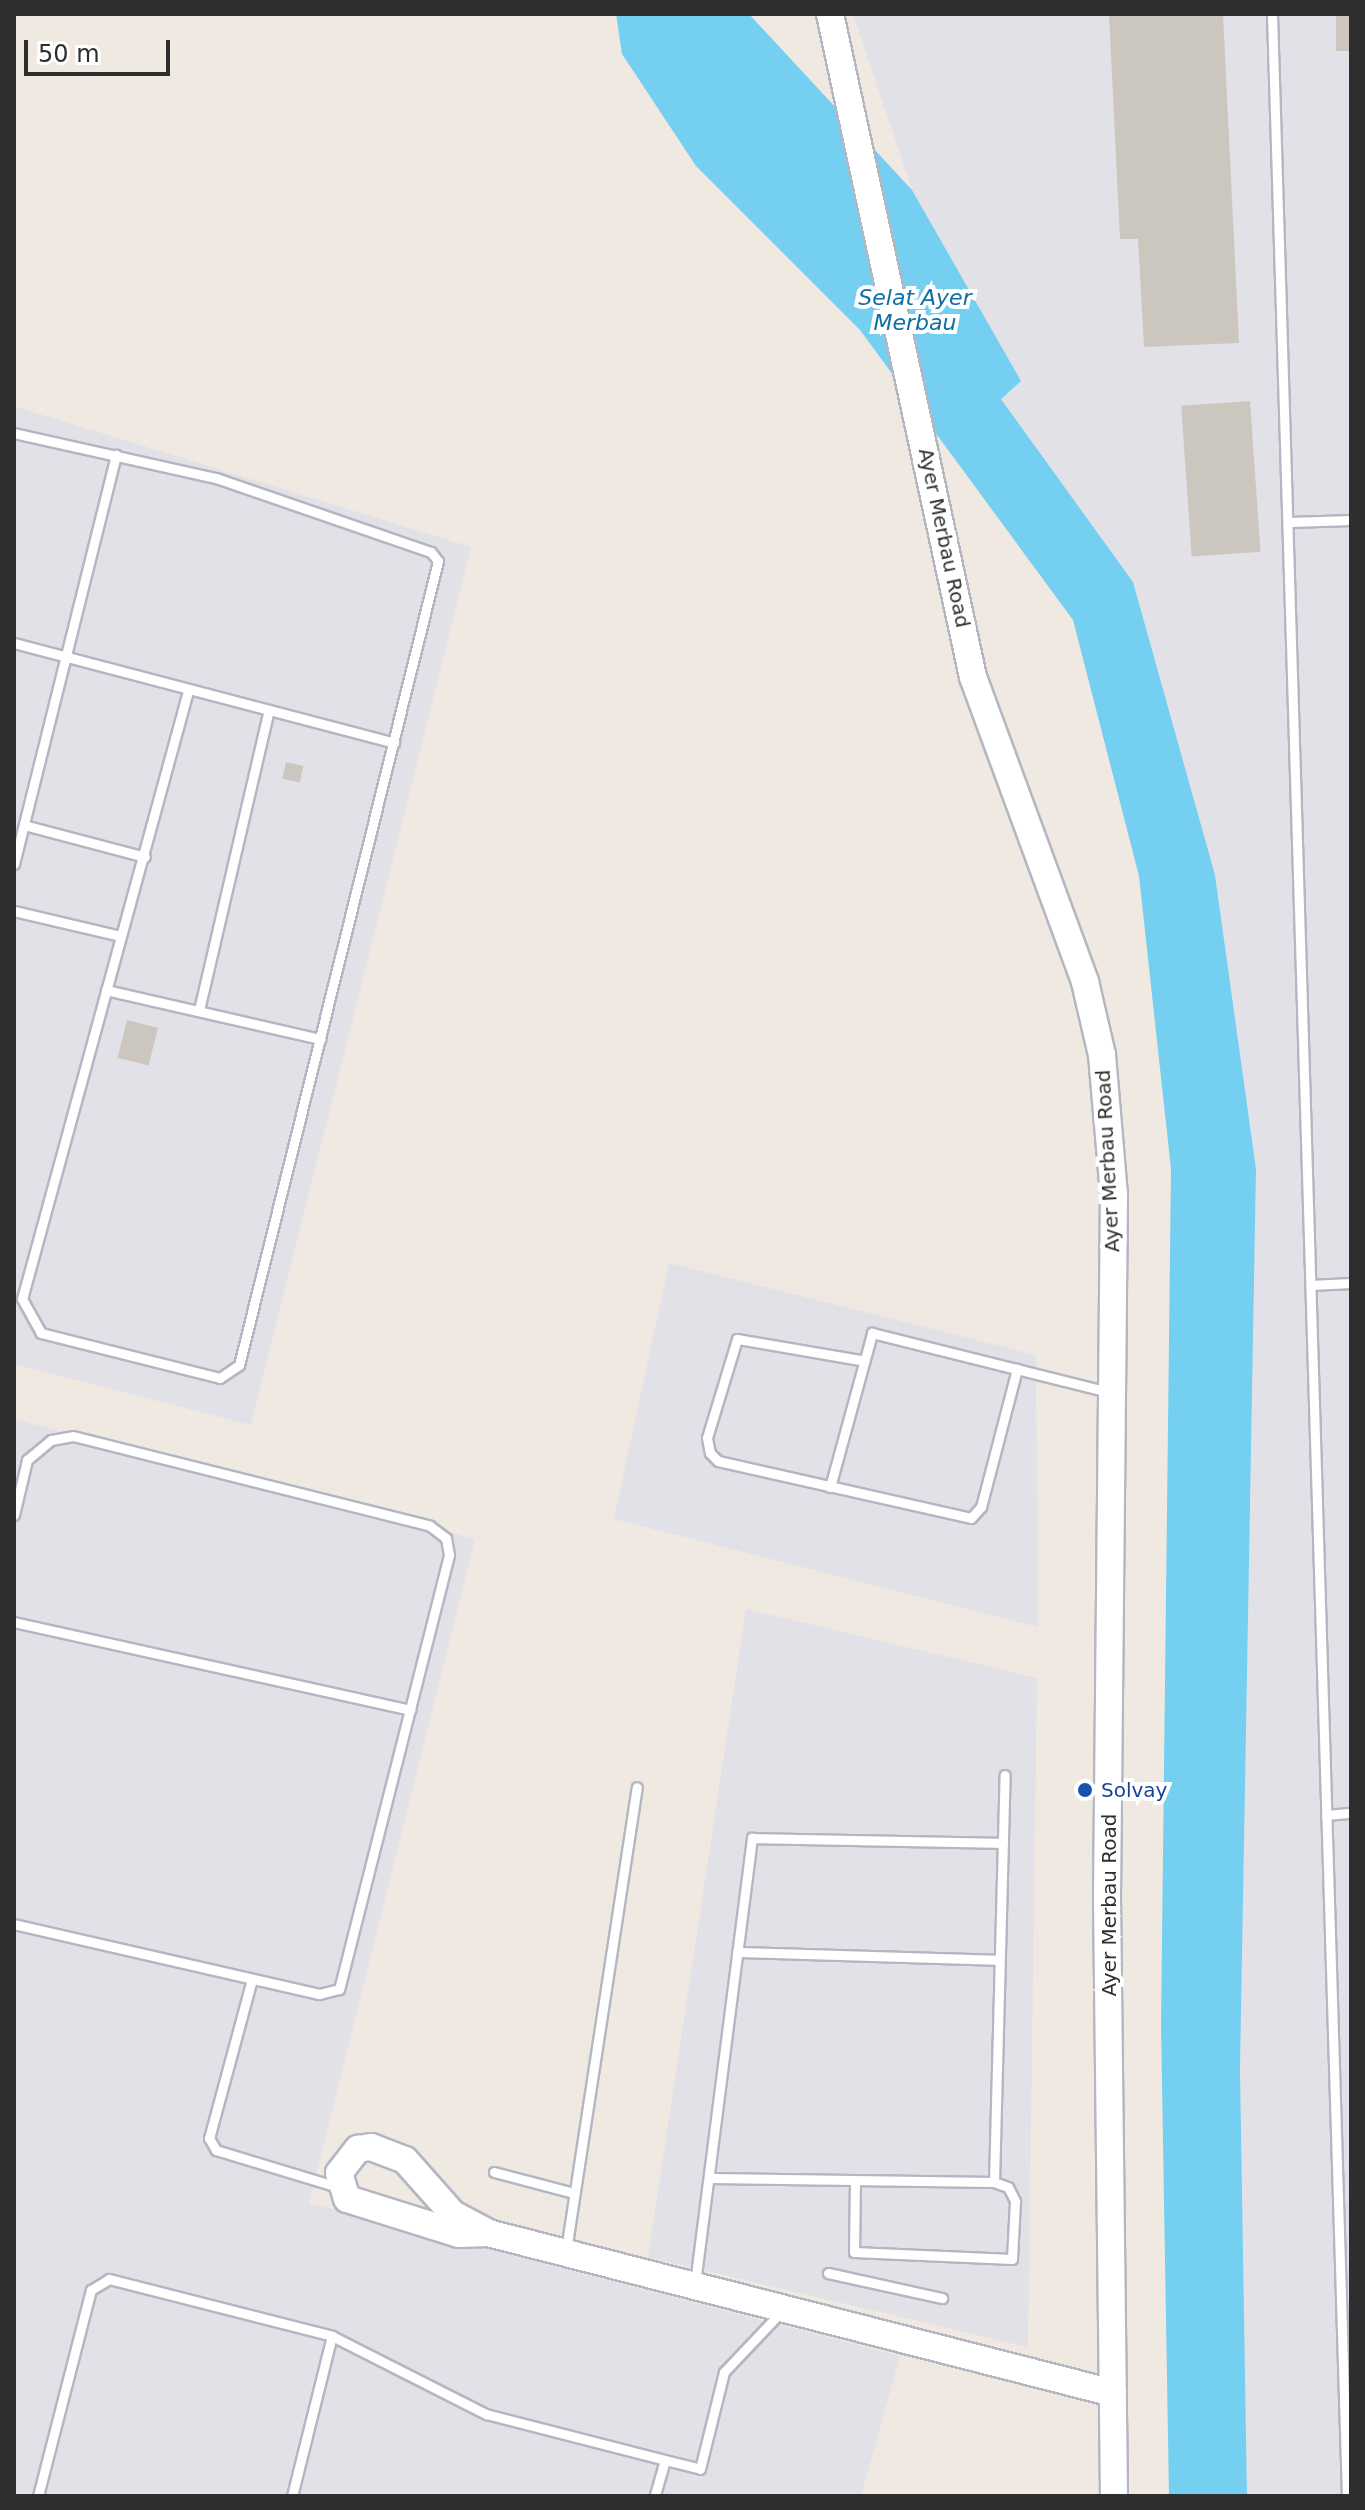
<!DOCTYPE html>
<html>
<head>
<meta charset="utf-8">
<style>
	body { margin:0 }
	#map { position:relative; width:1365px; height:2510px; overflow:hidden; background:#efe9e1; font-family:"DejaVu Sans",sans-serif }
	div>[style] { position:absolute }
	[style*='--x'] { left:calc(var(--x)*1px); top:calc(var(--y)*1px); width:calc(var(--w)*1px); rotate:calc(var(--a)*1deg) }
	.industrial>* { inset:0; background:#e3e1e8 }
	.water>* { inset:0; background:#75cff0 }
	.building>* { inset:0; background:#cbc7bf; transform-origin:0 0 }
	.roads { filter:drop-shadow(2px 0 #b4b7c1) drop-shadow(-2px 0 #b4b7c1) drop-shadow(0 2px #b4b7c1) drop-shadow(0 -2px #b4b7c1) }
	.lane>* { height:9px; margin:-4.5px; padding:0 4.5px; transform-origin:4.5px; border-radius:4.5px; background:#fff }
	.secondary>* { height:26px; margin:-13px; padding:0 13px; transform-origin:13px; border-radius:13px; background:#fff }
	.dots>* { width:22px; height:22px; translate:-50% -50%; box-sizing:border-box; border:4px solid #fff; border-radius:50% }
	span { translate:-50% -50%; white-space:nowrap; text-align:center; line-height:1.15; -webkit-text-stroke:8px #fff; paint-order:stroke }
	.street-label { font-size:20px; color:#2e2e2e }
	.transit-label { font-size:20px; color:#164399 }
	.left { translate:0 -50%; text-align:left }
	.water-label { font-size:22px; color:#0d6fa3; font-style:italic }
	.frame { position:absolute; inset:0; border:16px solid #2e2e2e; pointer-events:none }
	.scale { position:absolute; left:24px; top:40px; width:146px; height:36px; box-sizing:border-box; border:4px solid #2e2e2e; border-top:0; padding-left:10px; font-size:24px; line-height:28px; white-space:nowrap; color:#2e2e2e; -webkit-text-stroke:6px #fff; paint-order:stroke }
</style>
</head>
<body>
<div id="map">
	<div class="industrial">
		<i style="clip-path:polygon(853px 14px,1351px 14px,1351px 2496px,1247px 2496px,1240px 2069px,1256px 1169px,1215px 875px,1133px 582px,1001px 398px,1020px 380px,912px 190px)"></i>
		<i style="clip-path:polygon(14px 406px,471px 547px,251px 1425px,14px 1364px)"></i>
		<i style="clip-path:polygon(669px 1263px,1036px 1355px,1038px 1627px,614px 1519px)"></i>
		<i style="clip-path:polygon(14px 1419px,475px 1539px,309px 2203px,900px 2356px,861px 2496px,14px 2496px)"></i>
		<i style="clip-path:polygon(746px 1609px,1037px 1678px,1028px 2347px,648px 2257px)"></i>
	</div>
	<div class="water">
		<i style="clip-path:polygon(616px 14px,749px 14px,912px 190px,1021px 381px,1001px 399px,1133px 582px,1215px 875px,1256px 1169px,1240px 2069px,1247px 2496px,1169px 2496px,1161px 2024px,1171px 1169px,1139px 876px,1073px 620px,860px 330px,696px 166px,622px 54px)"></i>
	</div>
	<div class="building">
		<i style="clip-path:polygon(1109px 14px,1223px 14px,1239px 343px,1144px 347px,1138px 239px,1120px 239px)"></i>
		<i style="left:1336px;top:14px;width:15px;height:37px"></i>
		<i style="left:1250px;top:401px;width:151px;height:69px;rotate:86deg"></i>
		<i style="left:286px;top:762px;width:18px;height:17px;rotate:13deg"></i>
		<i style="left:127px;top:1020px;width:32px;height:39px;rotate:14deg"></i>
	</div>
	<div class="roads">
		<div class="lane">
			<i style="--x:1272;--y:14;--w:2483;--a:88.27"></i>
			<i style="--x:14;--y:433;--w:207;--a:12.6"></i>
			<i style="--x:216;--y:478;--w:227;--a:19"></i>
			<i style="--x:431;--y:552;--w:11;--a:52"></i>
			<i style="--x:438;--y:561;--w:828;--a:103.9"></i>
			<i style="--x:239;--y:1365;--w:23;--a:146"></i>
			<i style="--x:220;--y:1378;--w:185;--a:-165.9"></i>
			<i style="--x:41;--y:1333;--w:39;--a:-119"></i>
			<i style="--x:22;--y:1299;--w:630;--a:-74.73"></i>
			<i style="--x:1290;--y:522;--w:61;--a:-1.9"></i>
			<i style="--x:14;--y:643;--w:393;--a:14.7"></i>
			<i style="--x:24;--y:825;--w:125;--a:14.8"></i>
			<i style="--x:14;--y:864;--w:422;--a:-76"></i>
			<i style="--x:14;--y:911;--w:110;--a:13.2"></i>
			<i style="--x:106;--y:990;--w:220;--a:12.9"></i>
			<i style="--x:199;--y:1010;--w:308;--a:-76.9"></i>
			<i style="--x:1311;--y:1285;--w:40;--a:-2.9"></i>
			<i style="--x:860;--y:1360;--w:125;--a:-170.3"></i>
			<i style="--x:737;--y:1339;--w:103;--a:106.9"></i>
			<i style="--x:707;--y:1438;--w:15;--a:79"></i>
			<i style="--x:710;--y:1453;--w:11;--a:45"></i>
			<i style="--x:718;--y:1461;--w:259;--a:12.7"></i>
			<i style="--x:971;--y:1518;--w:15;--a:-48"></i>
			<i style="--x:981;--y:1507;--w:143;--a:-75.4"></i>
			<i style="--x:830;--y:1487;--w:160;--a:-74.7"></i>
			<i style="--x:872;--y:1333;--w:243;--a:14"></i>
			<i style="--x:14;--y:1515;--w:57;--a:-76.7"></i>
			<i style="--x:27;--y:1460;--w:31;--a:-40"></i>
			<i style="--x:51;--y:1440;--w:22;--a:-10"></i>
			<i style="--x:73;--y:1436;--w:368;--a:14.1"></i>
			<i style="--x:430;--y:1526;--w:20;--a:37"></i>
			<i style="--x:446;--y:1538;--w:17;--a:80"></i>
			<i style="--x:449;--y:1555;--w:448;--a:104.2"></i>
			<i style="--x:339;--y:1989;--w:21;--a:166"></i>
			<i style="--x:319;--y:1994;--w:313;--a:-167.1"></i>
			<i style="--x:14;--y:1622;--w:406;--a:12.5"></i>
			<i style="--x:1326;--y:1815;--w:25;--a:-5"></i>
			<i style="--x:737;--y:1952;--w:262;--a:1.7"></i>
			<i style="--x:252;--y:1979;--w:165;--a:105.1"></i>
			<i style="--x:209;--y:2138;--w:14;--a:60"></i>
			<i style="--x:216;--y:2150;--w:127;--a:16.9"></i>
			<i style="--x:494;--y:2172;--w:83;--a:14.7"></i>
			<i style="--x:711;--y:2178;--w:283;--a:0.8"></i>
			<i style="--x:994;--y:2182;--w:15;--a:20"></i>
			<i style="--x:1008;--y:2187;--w:16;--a:63"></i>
			<i style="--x:1015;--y:2201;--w:58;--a:93"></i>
			<i style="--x:1012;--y:2259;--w:158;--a:-177.5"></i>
			<i style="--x:854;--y:2252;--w:70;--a:-89.2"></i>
			<i style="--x:994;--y:2182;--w:407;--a:-88.5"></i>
			<i style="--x:566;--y:2250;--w:468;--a:-81.3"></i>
			<i style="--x:828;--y:2273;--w:117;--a:12.4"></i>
			<i style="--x:695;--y:2283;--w:449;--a:-82.7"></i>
			<i style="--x:752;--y:1838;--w:251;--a:1.1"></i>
			<i style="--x:665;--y:2460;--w:36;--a:14"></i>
			<i style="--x:700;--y:2469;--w:100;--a:-76.1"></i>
			<i style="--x:724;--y:2372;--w:81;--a:-46.5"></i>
			<i style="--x:38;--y:2496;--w:213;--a:-75.6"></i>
			<i style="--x:91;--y:2290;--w:21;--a:-31"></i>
			<i style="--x:109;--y:2279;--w:230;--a:14.3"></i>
			<i style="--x:332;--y:2336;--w:173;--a:26.9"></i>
			<i style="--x:486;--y:2414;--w:185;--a:14.4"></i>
			<i style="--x:665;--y:2460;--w:37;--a:106"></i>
			<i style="--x:292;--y:2496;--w:165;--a:-76"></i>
		</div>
		<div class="secondary">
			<i style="--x:830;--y:14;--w:678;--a:77.83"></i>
			<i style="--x:973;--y:677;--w:325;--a:69.8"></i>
			<i style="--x:1085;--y:982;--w:75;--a:76.9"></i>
			<i style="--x:1102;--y:1055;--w:140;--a:85.1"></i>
			<i style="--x:1114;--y:1194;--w:704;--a:90.57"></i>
			<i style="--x:1107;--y:1898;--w:598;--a:89.33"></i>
			<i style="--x:488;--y:2233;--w:29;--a:178"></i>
			<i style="--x:459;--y:2234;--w:117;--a:-162.6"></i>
			<i style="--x:347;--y:2199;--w:27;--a:-107"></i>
			<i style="--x:339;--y:2173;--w:31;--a:-52"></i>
			<i style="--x:358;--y:2149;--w:13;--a:-9"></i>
			<i style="--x:371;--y:2147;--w:36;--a:21"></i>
			<i style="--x:405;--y:2160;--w:72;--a:48.4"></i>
			<i style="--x:453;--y:2214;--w:40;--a:28"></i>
			<i style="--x:488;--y:2233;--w:645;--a:14.36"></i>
		</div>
	</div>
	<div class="dots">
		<i style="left:1085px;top:1790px;background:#1a4fb4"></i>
	</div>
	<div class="street-label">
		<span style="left:944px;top:538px;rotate:78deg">Ayer Merbau Road</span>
		<span style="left:1108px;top:1161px;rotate:-93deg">Ayer Merbau Road</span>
		<span style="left:1109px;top:1905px;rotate:-90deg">Ayer Merbau Road</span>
	</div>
	<div class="transit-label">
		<span class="left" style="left:1101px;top:1790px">Solvay</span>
	</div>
	<div class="water-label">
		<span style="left:915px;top:310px">Selat Ayer<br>Merbau</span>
	</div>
	<div class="frame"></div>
	<div class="scale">50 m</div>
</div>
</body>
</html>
